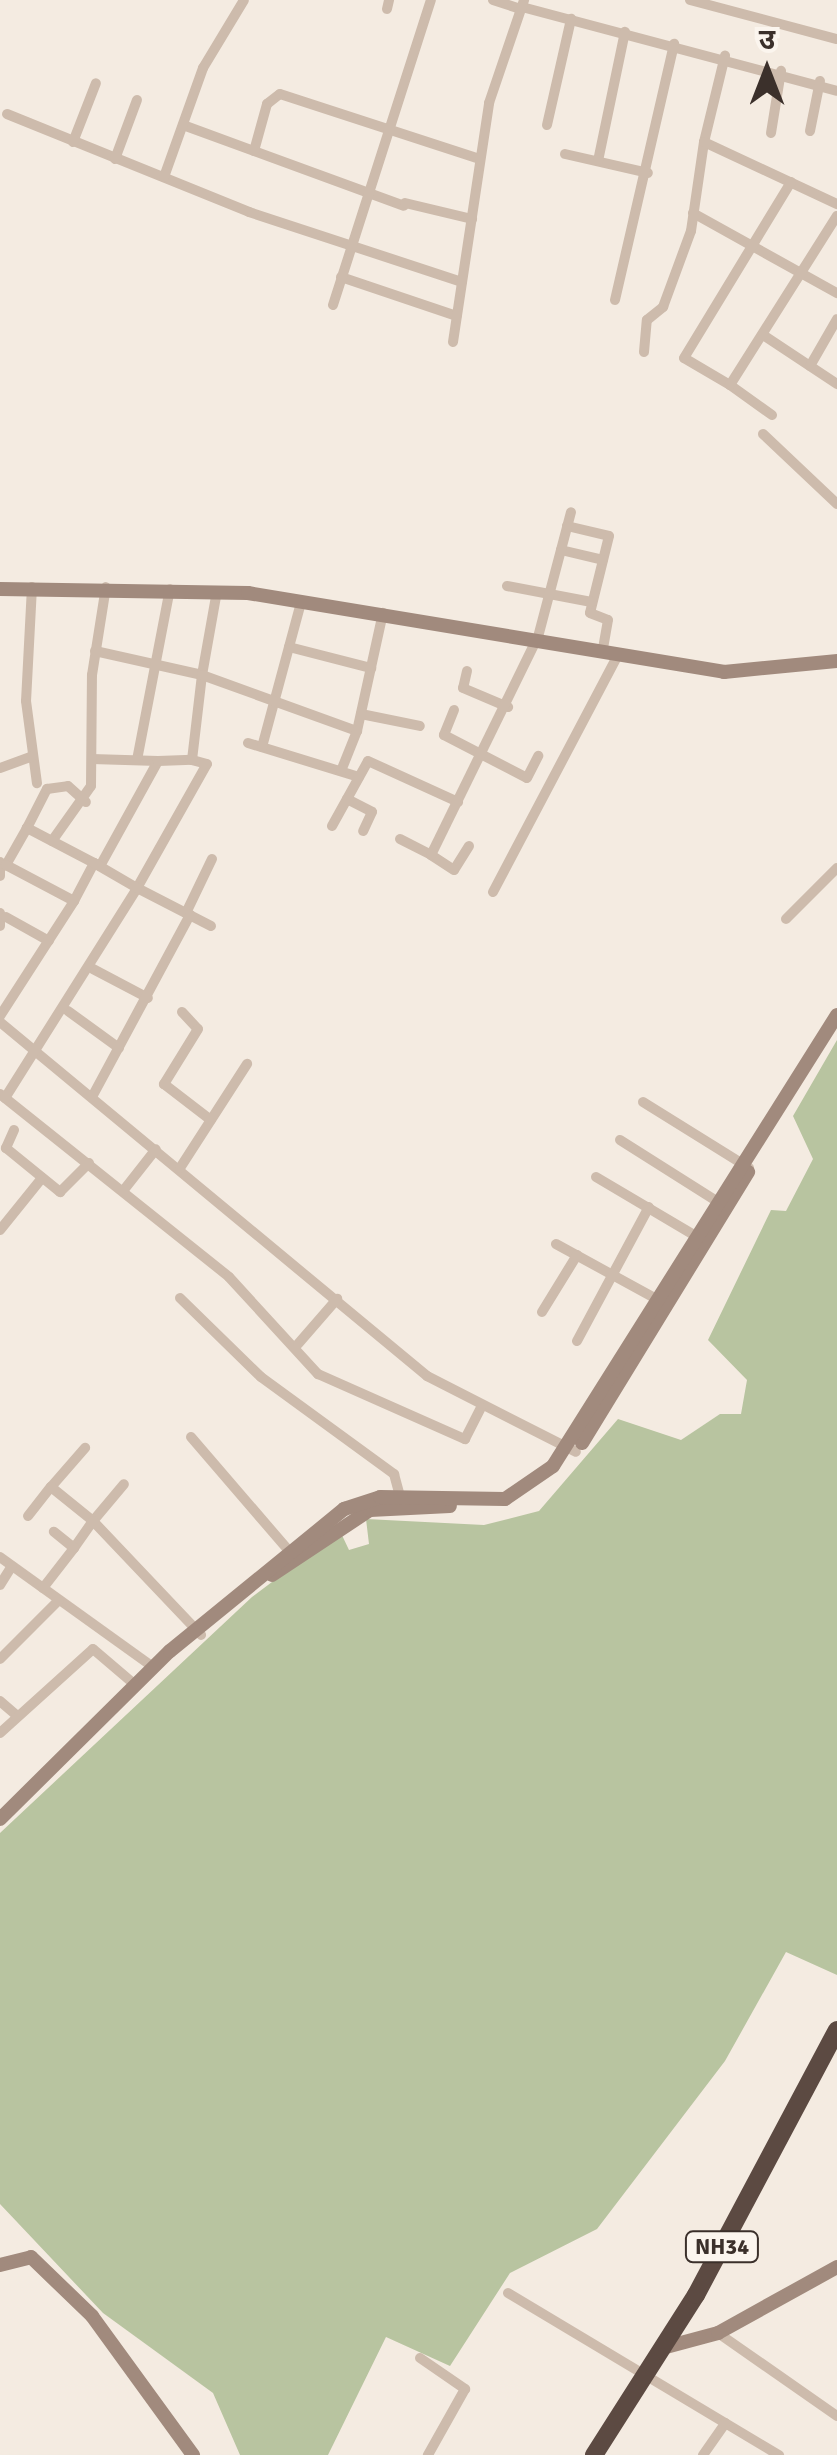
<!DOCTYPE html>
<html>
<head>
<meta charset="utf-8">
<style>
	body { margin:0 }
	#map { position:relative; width:837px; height:2455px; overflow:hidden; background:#f4ebe1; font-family:Signika,"Noto Sans Devanagari",sans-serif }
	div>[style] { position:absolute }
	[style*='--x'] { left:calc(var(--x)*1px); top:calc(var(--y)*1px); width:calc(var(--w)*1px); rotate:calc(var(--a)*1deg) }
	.green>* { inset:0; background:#b8c4a0 }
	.street>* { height:10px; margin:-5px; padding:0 5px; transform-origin:5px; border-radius:5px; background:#cdbbac }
	.secondary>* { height:14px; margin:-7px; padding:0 7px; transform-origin:7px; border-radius:7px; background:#a18a7d }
	.highway>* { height:18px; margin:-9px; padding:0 9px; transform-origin:9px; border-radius:9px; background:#5c4a42 }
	span { translate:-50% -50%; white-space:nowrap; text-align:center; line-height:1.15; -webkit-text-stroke:8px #fbf5ee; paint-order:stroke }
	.shield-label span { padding:2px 8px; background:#fbf5ee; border:2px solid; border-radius:8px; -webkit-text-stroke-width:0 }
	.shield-label { font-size:22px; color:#3b302b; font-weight:700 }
	.north { position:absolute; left:717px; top:20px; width:100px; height:100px; -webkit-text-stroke:8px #fbf5ee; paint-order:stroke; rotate:0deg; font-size:28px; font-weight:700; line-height:40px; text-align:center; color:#3b302b }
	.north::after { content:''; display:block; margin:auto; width:35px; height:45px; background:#3b302b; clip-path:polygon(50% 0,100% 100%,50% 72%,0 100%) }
</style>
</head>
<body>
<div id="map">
	<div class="green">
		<i style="clip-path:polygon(837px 1040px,837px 1975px,786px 1952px,725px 2061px,597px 2229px,510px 2273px,450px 2366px,386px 2337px,328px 2455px,240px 2455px,213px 2393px,103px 2313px,0 2204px,0 1833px,252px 1597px,340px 1531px,349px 1550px,369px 1544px,366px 1519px,484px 1525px,539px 1511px,618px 1419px,681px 1440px,720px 1414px,741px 1414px,747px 1380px,708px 1340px,771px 1210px,786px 1211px,813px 1159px,793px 1116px)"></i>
	</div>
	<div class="street">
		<i style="--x:493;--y:0;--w:29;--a:18"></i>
		<i style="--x:690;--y:0;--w:152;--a:14.9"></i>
		<i style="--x:522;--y:7;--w:326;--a:14.9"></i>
		<i style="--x:387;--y:9;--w:9;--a:-77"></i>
		<i style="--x:7;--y:114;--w:261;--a:22"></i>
		<i style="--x:249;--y:212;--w:224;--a:18.2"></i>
		<i style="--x:183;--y:125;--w:235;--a:20.1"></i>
		<i style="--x:547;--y:125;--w:109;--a:-77.2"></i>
		<i style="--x:810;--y:131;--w:51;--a:-78.7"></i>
		<i style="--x:771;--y:133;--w:63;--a:-80.8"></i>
		<i style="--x:73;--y:142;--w:63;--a:-68.7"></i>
		<i style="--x:704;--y:142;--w:89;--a:-76.3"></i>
		<i style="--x:254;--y:151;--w:49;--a:-74.5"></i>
		<i style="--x:267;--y:104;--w:16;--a:-38"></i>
		<i style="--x:280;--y:94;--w:210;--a:18"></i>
		<i style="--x:565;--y:154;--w:85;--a:12.9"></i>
		<i style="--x:115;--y:159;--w:63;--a:-69.6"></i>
		<i style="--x:598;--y:161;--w:132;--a:-78.2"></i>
		<i style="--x:164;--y:177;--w:116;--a:-70.3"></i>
		<i style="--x:203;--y:68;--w:79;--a:-58.9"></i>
		<i style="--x:405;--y:203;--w:69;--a:13.4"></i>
		<i style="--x:693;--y:213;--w:165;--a:29.1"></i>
		<i style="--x:341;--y:277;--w:122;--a:18.6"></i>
		<i style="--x:615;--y:300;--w:263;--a:-77"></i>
		<i style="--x:333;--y:305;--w:320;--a:-72.2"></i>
		<i style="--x:763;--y:335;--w:89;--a:33.5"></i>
		<i style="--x:453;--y:342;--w:242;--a:-81.4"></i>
		<i style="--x:489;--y:103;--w:109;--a:-71.2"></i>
		<i style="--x:644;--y:352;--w:32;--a:-85"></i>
		<i style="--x:647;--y:320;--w:21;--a:-39"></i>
		<i style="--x:663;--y:307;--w:81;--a:-69.8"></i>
		<i style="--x:691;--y:231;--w:90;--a:-81.7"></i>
		<i style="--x:704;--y:142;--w:147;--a:25"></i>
		<i style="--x:810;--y:366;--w:54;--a:-60.1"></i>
		<i style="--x:730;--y:385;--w:53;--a:-149.6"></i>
		<i style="--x:684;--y:358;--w:206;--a:-58.7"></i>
		<i style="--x:772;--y:415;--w:52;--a:-144.5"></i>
		<i style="--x:730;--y:385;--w:200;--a:-57.7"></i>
		<i style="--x:763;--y:434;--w:102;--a:43.4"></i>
		<i style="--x:567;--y:526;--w:43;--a:13.4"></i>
		<i style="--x:609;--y:536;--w:79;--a:103.9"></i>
		<i style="--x:590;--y:613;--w:19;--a:21"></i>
		<i style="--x:608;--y:620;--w:29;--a:100"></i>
		<i style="--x:561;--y:550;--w:43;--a:13.4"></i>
		<i style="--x:507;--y:586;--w:86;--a:10.7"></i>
		<i style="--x:32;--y:587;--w:114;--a:93"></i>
		<i style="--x:26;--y:701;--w:83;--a:82.4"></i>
		<i style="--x:289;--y:647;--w:85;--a:14.4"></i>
		<i style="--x:95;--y:651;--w:110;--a:12.6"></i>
		<i style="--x:202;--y:675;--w:85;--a:-79.9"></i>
		<i style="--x:467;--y:671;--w:17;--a:103"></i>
		<i style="--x:463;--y:688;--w:49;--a:22.9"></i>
		<i style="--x:454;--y:710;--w:27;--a:112"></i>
		<i style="--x:444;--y:735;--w:93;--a:27.4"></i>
		<i style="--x:527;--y:778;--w:25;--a:-63"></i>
		<i style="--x:361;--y:714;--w:60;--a:11.5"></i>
		<i style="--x:357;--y:731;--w:121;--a:-77.6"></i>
		<i style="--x:248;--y:743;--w:116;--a:17"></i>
		<i style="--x:262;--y:747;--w:150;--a:-74.9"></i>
		<i style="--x:92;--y:759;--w:66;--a:1.7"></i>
		<i style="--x:158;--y:761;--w:120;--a:118.9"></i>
		<i style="--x:137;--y:760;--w:174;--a:-79.1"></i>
		<i style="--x:158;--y:761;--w:34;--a:-2"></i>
		<i style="--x:0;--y:768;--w:33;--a:-20"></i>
		<i style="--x:347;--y:799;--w:28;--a:27"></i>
		<i style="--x:372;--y:812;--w:21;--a:115"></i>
		<i style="--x:332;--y:826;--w:74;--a:-61"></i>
		<i style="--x:368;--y:761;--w:99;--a:24.5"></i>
		<i style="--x:27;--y:828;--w:44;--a:-62.9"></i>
		<i style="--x:47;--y:789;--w:21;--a:-8"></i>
		<i style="--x:68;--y:786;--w:24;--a:42"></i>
		<i style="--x:400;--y:839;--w:35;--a:27"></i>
		<i style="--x:52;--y:841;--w:67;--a:-54.7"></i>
		<i style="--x:91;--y:786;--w:111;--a:-89.5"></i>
		<i style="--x:92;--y:675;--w:89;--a:-81"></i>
		<i style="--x:469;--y:846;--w:28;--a:122"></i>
		<i style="--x:454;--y:870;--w:27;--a:-147"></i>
		<i style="--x:431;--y:855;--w:243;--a:-63.9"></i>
		<i style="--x:538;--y:637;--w:129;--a:-75.2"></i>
		<i style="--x:0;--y:862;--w:14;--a:90"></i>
		<i style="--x:493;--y:892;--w:270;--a:-62.2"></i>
		<i style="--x:0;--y:913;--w:13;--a:90"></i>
		<i style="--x:186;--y:913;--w:60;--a:-64.3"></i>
		<i style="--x:6;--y:917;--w:49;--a:29.2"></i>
		<i style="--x:786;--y:919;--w:72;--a:-45"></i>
		<i style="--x:211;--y:926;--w:83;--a:-152.8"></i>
		<i style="--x:137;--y:888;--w:142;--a:-60.6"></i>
		<i style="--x:207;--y:764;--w:16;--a:-165"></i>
		<i style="--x:192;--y:760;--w:86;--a:-83.3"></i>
		<i style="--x:202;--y:675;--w:165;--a:19.9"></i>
		<i style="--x:357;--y:731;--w:43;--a:111.8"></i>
		<i style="--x:93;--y:969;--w:62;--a:27.8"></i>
		<i style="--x:68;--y:1011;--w:63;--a:36"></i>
		<i style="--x:182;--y:1012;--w:23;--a:47"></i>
		<i style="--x:198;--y:1029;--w:65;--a:121.7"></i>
		<i style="--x:164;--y:1084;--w:59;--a:37.5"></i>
		<i style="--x:0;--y:1016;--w:137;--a:-57.2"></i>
		<i style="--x:74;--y:901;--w:43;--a:-62.2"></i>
		<i style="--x:94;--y:863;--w:76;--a:-152.4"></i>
		<i style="--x:27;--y:828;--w:43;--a:119.6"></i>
		<i style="--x:6;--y:865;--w:77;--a:27.9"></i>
		<i style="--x:0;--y:1022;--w:555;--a:39.66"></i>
		<i style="--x:427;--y:1376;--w:167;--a:27"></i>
		<i style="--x:0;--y:1094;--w:293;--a:38.6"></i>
		<i style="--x:229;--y:1277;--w:132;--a:47.5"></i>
		<i style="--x:318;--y:1374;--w:161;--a:23.9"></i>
		<i style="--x:465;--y:1439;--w:35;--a:-63"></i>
		<i style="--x:92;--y:1097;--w:207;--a:-61.7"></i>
		<i style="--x:5;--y:1098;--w:248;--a:-57.8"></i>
		<i style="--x:137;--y:888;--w:50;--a:-149.8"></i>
		<i style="--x:643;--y:1102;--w:125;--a:31.9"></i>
		<i style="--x:14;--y:1130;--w:20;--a:114"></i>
		<i style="--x:6;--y:1148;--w:70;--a:39.2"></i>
		<i style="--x:60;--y:1192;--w:41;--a:-45"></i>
		<i style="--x:620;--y:1140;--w:116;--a:32.3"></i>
		<i style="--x:180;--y:1168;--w:124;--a:-57.2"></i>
		<i style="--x:596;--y:1177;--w:120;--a:30.6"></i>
		<i style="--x:123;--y:1191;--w:53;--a:-51.8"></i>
		<i style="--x:0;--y:1230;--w:67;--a:-51.1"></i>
		<i style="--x:556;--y:1244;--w:119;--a:28.7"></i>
		<i style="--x:180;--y:1298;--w:113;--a:44.3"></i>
		<i style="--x:261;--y:1377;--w:165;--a:36.1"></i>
		<i style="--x:394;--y:1474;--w:27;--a:75"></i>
		<i style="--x:542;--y:1312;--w:67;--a:-58.4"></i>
		<i style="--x:577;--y:1341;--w:152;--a:-61.8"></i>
		<i style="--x:298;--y:1344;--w:60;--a:-49.1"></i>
		<i style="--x:191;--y:1437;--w:160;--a:49.3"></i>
		<i style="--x:51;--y:1487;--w:52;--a:-48.9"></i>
		<i style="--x:28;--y:1516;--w:37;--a:-52"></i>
		<i style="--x:51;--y:1487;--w:54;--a:39"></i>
		<i style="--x:93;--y:1521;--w:48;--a:-50"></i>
		<i style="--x:74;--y:1548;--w:33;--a:-55"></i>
		<i style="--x:93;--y:1521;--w:157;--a:46.5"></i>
		<i style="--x:0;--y:1557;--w:188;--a:35.7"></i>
		<i style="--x:0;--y:1585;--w:22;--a:-58"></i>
		<i style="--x:43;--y:1588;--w:51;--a:-52.2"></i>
		<i style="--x:74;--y:1548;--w:26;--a:-141"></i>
		<i style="--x:0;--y:1659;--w:83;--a:-45"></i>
		<i style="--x:0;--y:1701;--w:23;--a:41"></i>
		<i style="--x:0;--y:1733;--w:125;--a:-42.1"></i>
		<i style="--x:93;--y:1649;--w:54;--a:40.5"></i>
		<i style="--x:508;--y:2293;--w:316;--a:30.9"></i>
		<i style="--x:718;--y:2333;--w:145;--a:34.9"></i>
		<i style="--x:420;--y:2358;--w:55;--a:34.6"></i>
		<i style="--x:465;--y:2389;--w:76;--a:119.3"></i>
		<i style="--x:703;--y:2455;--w:39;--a:-55"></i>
	</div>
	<div class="secondary">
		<i style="--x:0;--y:589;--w:248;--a:0.9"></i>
		<i style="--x:248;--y:593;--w:483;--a:9.4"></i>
		<i style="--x:724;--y:672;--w:114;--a:-5.6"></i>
		<i style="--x:582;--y:1443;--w:318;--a:-58.5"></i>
		<i style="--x:272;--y:1575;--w:118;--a:-33.6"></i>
		<i style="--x:370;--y:1510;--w:80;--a:-2.9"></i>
		<i style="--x:0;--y:1819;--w:239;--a:-44.7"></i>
		<i style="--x:170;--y:1651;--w:225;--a:-39.2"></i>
		<i style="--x:344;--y:1509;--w:38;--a:-18"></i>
		<i style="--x:380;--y:1497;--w:125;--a:0.9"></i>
		<i style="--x:505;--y:1499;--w:58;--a:-34.5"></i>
		<i style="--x:553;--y:1466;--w:533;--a:-57.8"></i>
		<i style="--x:0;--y:2265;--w:32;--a:-14"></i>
		<i style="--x:31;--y:2257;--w:85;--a:44"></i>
		<i style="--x:92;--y:2316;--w:172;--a:54"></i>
		<i style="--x:666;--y:2347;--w:54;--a:-15.1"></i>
		<i style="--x:718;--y:2333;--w:136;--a:-29"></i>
	</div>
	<div class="highway">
		<i style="--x:594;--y:2455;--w:190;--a:-57.5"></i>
		<i style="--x:696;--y:2295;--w:300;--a:-62"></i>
	</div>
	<div class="shield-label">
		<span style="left:722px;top:2247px">NH34</span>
	</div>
	<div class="north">उ</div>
</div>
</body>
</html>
